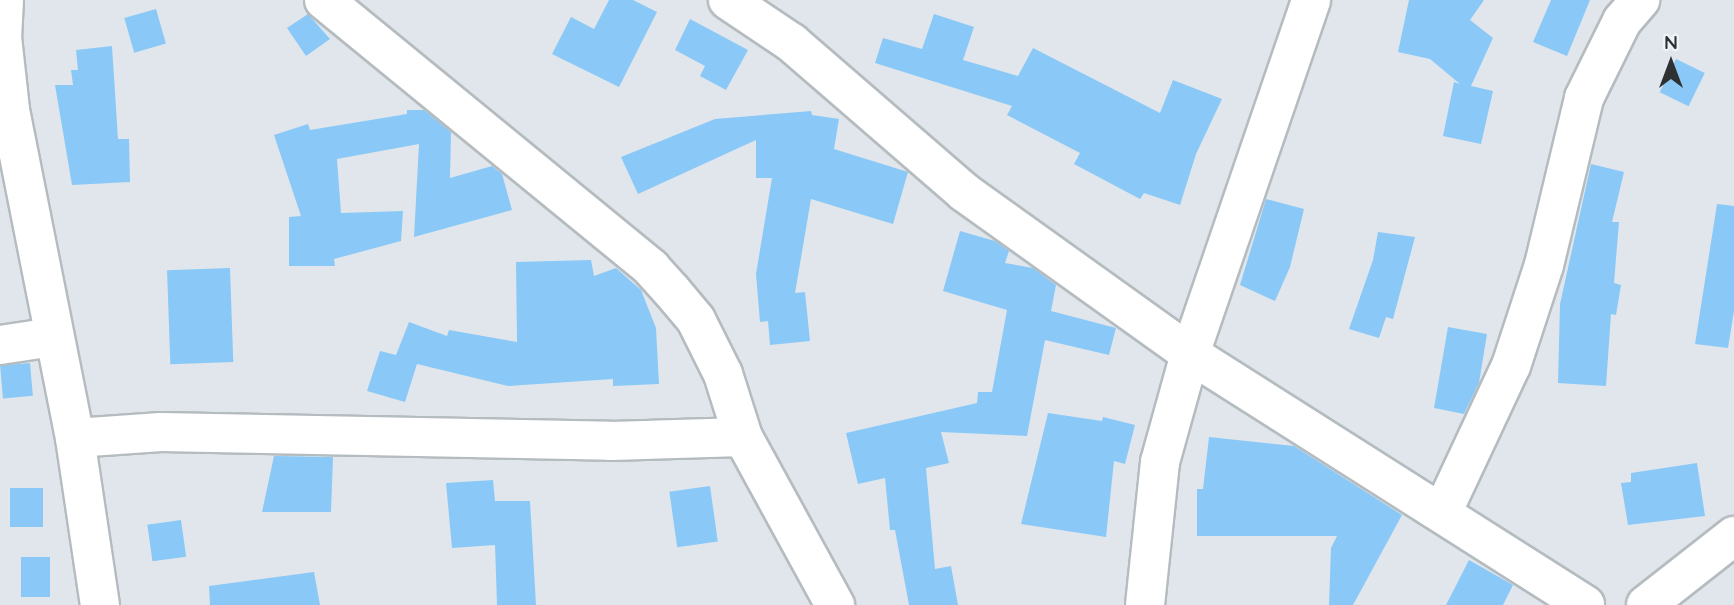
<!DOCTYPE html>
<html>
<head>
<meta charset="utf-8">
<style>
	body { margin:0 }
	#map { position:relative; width:1734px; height:605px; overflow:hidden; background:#e0e6eb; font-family:Quicksand,sans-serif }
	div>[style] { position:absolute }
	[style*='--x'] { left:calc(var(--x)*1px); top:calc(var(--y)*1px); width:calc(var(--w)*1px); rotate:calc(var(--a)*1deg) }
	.building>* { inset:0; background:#8ac9f7; transform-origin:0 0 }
	.roads { filter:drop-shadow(2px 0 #b5bcc0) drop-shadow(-2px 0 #b5bcc0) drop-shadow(0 2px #b5bcc0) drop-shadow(0 -2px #b5bcc0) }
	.street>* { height:38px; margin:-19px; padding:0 19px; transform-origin:19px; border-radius:19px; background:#fff }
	span { translate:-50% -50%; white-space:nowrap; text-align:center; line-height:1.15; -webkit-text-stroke:5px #edf3f8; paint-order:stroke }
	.north { position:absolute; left:1636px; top:28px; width:70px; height:70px; -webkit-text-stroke:5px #edf3f8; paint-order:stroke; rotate:0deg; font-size:19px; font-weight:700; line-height:28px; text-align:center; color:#2e3132 }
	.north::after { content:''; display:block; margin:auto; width:24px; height:32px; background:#2e3132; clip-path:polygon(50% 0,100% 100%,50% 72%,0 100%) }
</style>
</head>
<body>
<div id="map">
	<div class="building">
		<i style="clip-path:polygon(609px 0,633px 0,657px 12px,619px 87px,552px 54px,571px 17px,594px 29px)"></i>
		<i style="clip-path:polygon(1409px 0,1484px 0,1470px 20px,1493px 38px,1471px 86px,1493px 91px,1481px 144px,1443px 136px,1454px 82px,1460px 84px,1430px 59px,1398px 52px)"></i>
		<i style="clip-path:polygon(1551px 0,1590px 0,1567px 56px,1533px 42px)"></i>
		<i style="left:156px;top:9px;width:36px;height:33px;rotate:74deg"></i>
		<i style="clip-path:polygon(308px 14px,330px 39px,306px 56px,287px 28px)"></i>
		<i style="clip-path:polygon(934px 14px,974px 27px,963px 60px,1018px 76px,1033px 48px,1160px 113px,1173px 80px,1222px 99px,1196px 154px,1180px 205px,1144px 193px,1140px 199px,1074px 164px,1080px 153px,1007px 115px,1012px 106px,875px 63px,883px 38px,922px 49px)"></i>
		<i style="clip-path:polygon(690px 19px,748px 50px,726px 90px,700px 76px,705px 66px,675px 50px)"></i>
		<i style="clip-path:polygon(112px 46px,118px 139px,129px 139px,130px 182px,72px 185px,55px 85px,73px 85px,71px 70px,78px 70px,76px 50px)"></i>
		<i style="left:1676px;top:59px;width:32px;height:37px;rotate:26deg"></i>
		<i style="clip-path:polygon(407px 110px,424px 110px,451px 132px,450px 178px,492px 166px,502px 174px,512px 210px,414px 237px,419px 144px,337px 159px,341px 213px,403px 211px,401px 241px,334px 259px,335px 266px,289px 266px,289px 217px,301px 216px,274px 135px,308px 124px,310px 130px,407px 114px)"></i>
		<i style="clip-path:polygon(811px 111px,812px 115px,839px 119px,834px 149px,908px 172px,893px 224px,811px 199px,795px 293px,805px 292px,810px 341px,770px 345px,768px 321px,760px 322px,756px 274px,772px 178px,756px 178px,756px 140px,638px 194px,621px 157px,715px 119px)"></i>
		<i style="clip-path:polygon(1591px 164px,1624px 172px,1612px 222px,1619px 222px,1614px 283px,1621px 285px,1616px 315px,1611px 314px,1606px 386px,1558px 383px,1560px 304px)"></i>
		<i style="clip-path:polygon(1266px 199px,1304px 209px,1290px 267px,1275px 301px,1240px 285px)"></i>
		<i style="clip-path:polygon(1717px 204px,1734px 206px,1734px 311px,1728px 348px,1695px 344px)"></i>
		<i style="clip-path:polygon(960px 231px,995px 241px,1009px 251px,1005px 263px,1033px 268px,1056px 285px,1051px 311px,1116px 328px,1109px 355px,1045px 340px,1027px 436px,941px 432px,949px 463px,926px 468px,935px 569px,951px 566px,958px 605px,909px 605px,895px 530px,890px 530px,885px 478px,858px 484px,846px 433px,977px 403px,978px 392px,992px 392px,1007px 310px,943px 291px)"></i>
		<i style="clip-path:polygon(1378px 232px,1415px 237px,1393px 319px,1386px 317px,1379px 338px,1349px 329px,1373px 260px)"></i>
		<i style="clip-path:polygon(591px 260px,594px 276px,616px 268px,641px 290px,656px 328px,659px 384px,613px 386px,613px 379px,508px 386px,417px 364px,405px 402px,367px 391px,380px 351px,396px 355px,409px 322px,447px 336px,449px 330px,517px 342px,516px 262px)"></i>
		<i style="left:230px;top:268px;width:94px;height:63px;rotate:88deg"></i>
		<i style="clip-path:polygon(1448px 327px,1487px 334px,1479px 383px,1464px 414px,1434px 408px)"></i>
		<i style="left:30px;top:363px;width:33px;height:30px;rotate:85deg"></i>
		<i style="clip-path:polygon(1048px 413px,1102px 421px,1103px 417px,1135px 425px,1125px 464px,1114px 461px,1106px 537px,1021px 524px)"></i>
		<i style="clip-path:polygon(1209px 437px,1294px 446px,1402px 515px,1353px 605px,1329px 605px,1331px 548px,1337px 536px,1197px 536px,1197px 489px,1203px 489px)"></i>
		<i style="clip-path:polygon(274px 456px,333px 457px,331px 512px,262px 512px)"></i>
		<i style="clip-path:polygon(1697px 463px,1705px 516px,1628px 525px,1621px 483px,1631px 482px,1631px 473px)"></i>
		<i style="clip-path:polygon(493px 480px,495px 501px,530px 501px,536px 605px,497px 605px,495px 545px,452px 548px,446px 483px)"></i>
		<i style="left:710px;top:486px;width:56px;height:41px;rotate:82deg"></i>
		<i style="left:10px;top:488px;width:33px;height:39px"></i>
		<i style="left:181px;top:520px;width:37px;height:34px;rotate:82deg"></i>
		<i style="left:21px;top:557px;width:29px;height:40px"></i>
		<i style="clip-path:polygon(1469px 560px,1513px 585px,1503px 605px,1446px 605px)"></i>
		<i style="clip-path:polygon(314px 572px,320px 605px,210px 605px,209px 586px)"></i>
	</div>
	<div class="roads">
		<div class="street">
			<i style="--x:4;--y:0;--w:37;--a:93"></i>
			<i style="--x:2;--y:37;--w:73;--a:83.7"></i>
			<i style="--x:10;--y:110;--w:334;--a:78.8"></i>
			<i style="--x:75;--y:438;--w:169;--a:81.5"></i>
			<i style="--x:324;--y:0;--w:423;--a:39.3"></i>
			<i style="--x:651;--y:268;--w:30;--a:48"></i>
			<i style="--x:671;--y:290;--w:39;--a:50"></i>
			<i style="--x:696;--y:320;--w:60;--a:63.4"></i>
			<i style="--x:723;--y:374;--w:66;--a:72.4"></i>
			<i style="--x:743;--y:437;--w:192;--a:61.3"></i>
			<i style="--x:728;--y:0;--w:77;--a:33.9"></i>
			<i style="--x:792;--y:43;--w:228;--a:40.9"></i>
			<i style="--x:964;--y:192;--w:278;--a:35.6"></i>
			<i style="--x:1190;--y:354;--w:468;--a:32.4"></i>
			<i style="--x:0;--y:345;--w:54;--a:-8.6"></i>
			<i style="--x:75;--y:438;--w:86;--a:-4"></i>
			<i style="--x:161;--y:432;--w:450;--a:1.1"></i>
			<i style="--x:611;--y:441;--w:132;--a:-1.7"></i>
			<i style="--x:1442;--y:513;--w:162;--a:-64.9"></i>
			<i style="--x:1511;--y:366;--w:106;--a:-71.9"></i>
			<i style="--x:1544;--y:265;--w:172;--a:-76.5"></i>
			<i style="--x:1584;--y:98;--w:86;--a:-63.7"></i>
			<i style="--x:1622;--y:21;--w:28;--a:-49"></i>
			<i style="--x:1145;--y:605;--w:144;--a:-84"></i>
			<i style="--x:1160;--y:462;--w:112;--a:-74.5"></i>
			<i style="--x:1190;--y:354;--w:374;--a:-71.1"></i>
			<i style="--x:1646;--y:605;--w:112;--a:-38.1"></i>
		</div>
	</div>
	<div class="north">N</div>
</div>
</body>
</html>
